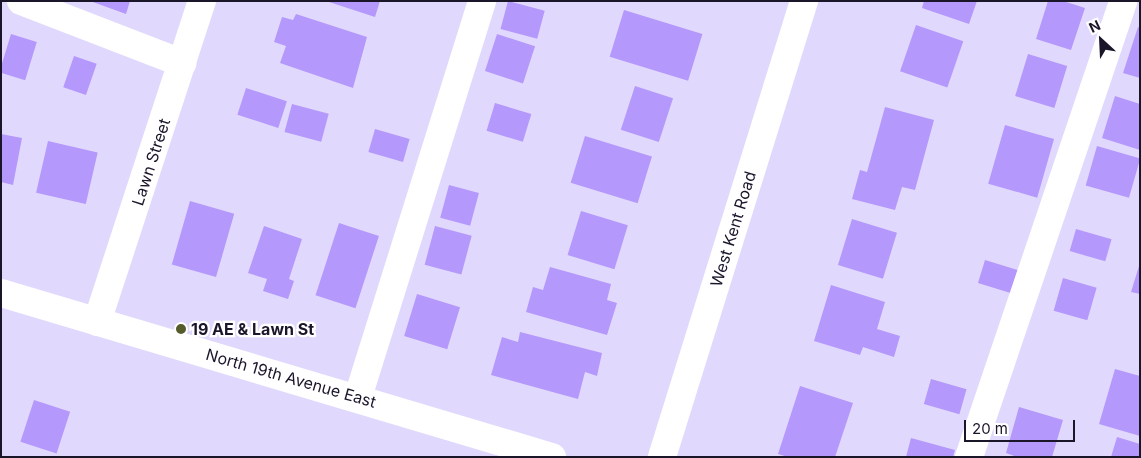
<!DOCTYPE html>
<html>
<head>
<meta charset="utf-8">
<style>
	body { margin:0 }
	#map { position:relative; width:1141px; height:458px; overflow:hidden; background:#e1d9fd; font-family:Inter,sans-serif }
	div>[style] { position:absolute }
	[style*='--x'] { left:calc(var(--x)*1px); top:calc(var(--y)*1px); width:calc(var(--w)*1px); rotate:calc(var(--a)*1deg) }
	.building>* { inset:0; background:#b498fb; transform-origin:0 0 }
	.minor>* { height:28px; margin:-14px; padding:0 14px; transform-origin:14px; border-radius:14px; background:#fff }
	.dots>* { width:14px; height:14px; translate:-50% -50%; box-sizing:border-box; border:2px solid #fff; border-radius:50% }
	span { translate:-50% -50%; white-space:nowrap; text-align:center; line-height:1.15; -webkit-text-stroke:4.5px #fff; paint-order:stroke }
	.street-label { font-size:16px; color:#1b152a }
	.poi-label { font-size:16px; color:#1b152a; font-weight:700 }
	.left { translate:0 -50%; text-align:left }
	.frame { position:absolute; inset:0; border:2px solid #1b152a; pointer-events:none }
	.north { position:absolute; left:1076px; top:15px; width:50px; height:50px; -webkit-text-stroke:4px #fff; paint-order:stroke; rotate:335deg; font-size:14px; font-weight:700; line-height:20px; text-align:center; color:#1b152a }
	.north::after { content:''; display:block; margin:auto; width:18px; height:22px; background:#1b152a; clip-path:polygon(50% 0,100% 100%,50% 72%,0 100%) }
	.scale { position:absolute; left:964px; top:420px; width:111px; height:22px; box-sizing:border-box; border:2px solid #1b152a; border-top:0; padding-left:6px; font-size:15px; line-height:18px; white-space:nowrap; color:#1b152a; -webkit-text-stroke:4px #fff; paint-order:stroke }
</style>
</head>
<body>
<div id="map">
	<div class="building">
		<i style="clip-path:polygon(90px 1px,130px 1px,126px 14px)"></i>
		<i style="clip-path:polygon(326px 1px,380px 1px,375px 17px)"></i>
		<i style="left:508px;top:1px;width:38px;height:29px;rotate:15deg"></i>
		<i style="clip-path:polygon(924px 1px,977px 1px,969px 24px,922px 8px)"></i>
		<i style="clip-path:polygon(1048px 1px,1063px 1px,1085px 8px,1071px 50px,1036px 39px)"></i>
		<i style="left:624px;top:10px;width:82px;height:49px;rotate:17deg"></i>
		<i style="clip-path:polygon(296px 14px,367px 37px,353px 88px,280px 63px,286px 46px,274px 42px,282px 17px,293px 20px)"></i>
		<i style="left:916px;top:25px;width:50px;height:49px;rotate:19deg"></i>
		<i style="clip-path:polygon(1138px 27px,1140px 28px,1140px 78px,1123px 73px)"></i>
		<i style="left:11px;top:34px;width:27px;height:40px;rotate:17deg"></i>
		<i style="left:497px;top:34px;width:40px;height:39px;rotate:18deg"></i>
		<i style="left:1028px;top:54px;width:41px;height:44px;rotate:17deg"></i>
		<i style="left:74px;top:56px;width:24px;height:33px;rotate:19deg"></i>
		<i style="left:635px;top:86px;width:40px;height:46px;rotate:18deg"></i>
		<i style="left:246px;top:88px;width:43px;height:28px;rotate:18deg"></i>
		<i style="clip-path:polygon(1115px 96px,1140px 104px,1140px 150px,1102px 138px)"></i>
		<i style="left:495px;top:103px;width:38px;height:29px;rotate:17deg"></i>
		<i style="left:292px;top:104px;width:38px;height:29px;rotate:15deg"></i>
		<i style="clip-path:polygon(885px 107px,934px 120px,915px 190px,902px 187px,895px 210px,852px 199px,860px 170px,867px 172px)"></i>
		<i style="left:1005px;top:125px;width:51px;height:61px;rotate:16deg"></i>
		<i style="left:375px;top:129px;width:36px;height:24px;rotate:16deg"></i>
		<i style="clip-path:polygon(1px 134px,22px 138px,13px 185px,1px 182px)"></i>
		<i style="left:585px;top:136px;width:70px;height:49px;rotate:17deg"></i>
		<i style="left:48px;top:141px;width:51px;height:53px;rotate:13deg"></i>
		<i style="left:1097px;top:146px;width:45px;height:41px;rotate:16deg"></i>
		<i style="left:449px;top:185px;width:31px;height:34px;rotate:15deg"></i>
		<i style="left:190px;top:201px;width:46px;height:66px;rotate:16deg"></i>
		<i style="left:581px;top:211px;width:49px;height:46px;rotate:17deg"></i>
		<i style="left:852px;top:219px;width:47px;height:48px;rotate:17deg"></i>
		<i style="left:339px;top:223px;width:42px;height:76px;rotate:18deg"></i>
		<i style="clip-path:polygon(264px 226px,302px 239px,289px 279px,294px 281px,288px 299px,263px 291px,267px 279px,248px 273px)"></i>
		<i style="left:435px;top:226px;width:38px;height:40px;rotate:15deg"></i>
		<i style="left:1076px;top:229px;width:37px;height:23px;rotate:16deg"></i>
		<i style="left:985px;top:260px;width:34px;height:24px;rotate:17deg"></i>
		<i style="clip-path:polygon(1139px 266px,1140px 266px,1140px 294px,1131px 292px)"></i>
		<i style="clip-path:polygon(550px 267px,611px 284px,607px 300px,617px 303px,607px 335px,526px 312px,533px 287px,543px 290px)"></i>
		<i style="left:1063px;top:278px;width:35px;height:34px;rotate:16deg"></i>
		<i style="clip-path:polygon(831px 285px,885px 302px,877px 329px,900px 336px,894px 357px,863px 347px,860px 355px,814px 341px)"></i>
		<i style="left:417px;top:294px;width:45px;height:44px;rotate:17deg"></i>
		<i style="clip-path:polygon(520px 332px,602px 353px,597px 376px,585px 372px,578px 399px,491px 375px,502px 337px,518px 342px)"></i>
		<i style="clip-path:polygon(1115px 369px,1140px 376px,1140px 436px,1099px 424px)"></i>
		<i style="left:931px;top:379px;width:37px;height:26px;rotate:16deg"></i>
		<i style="clip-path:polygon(800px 386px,853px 403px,835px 457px,788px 457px,778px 454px)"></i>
		<i style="left:34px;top:400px;width:38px;height:44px;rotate:18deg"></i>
		<i style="clip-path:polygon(1019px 407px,1063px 420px,1052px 457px,1017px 457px,1006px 453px)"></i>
		<i style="clip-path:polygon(1117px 437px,1140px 444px,1140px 457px,1111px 457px)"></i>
		<i style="clip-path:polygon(911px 438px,955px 450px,953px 457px,906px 457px)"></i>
	</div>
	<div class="minor">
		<i style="--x:21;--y:1;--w:173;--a:21.1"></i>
		<i style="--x:1;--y:293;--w:575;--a:16.58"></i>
		<i style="--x:97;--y:322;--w:338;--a:-71.9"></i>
		<i style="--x:358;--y:397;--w:415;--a:-72.6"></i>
		<i style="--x:662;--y:457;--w:478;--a:-72.7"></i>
		<i style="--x:969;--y:457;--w:481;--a:-71.3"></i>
	</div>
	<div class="dots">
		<i style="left:181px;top:329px;background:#555b2a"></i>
	</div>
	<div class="street-label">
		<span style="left:151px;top:162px;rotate:-72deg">Lawn Street</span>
		<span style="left:733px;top:229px;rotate:-73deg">West Kent Road</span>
		<span style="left:291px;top:378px;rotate:16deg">North 19th Avenue East</span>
	</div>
	<div class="poi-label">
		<span class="left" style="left:191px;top:329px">19 AE &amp; Lawn St</span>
	</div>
	<div class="frame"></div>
	<div class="north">N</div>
	<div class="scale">20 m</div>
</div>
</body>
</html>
